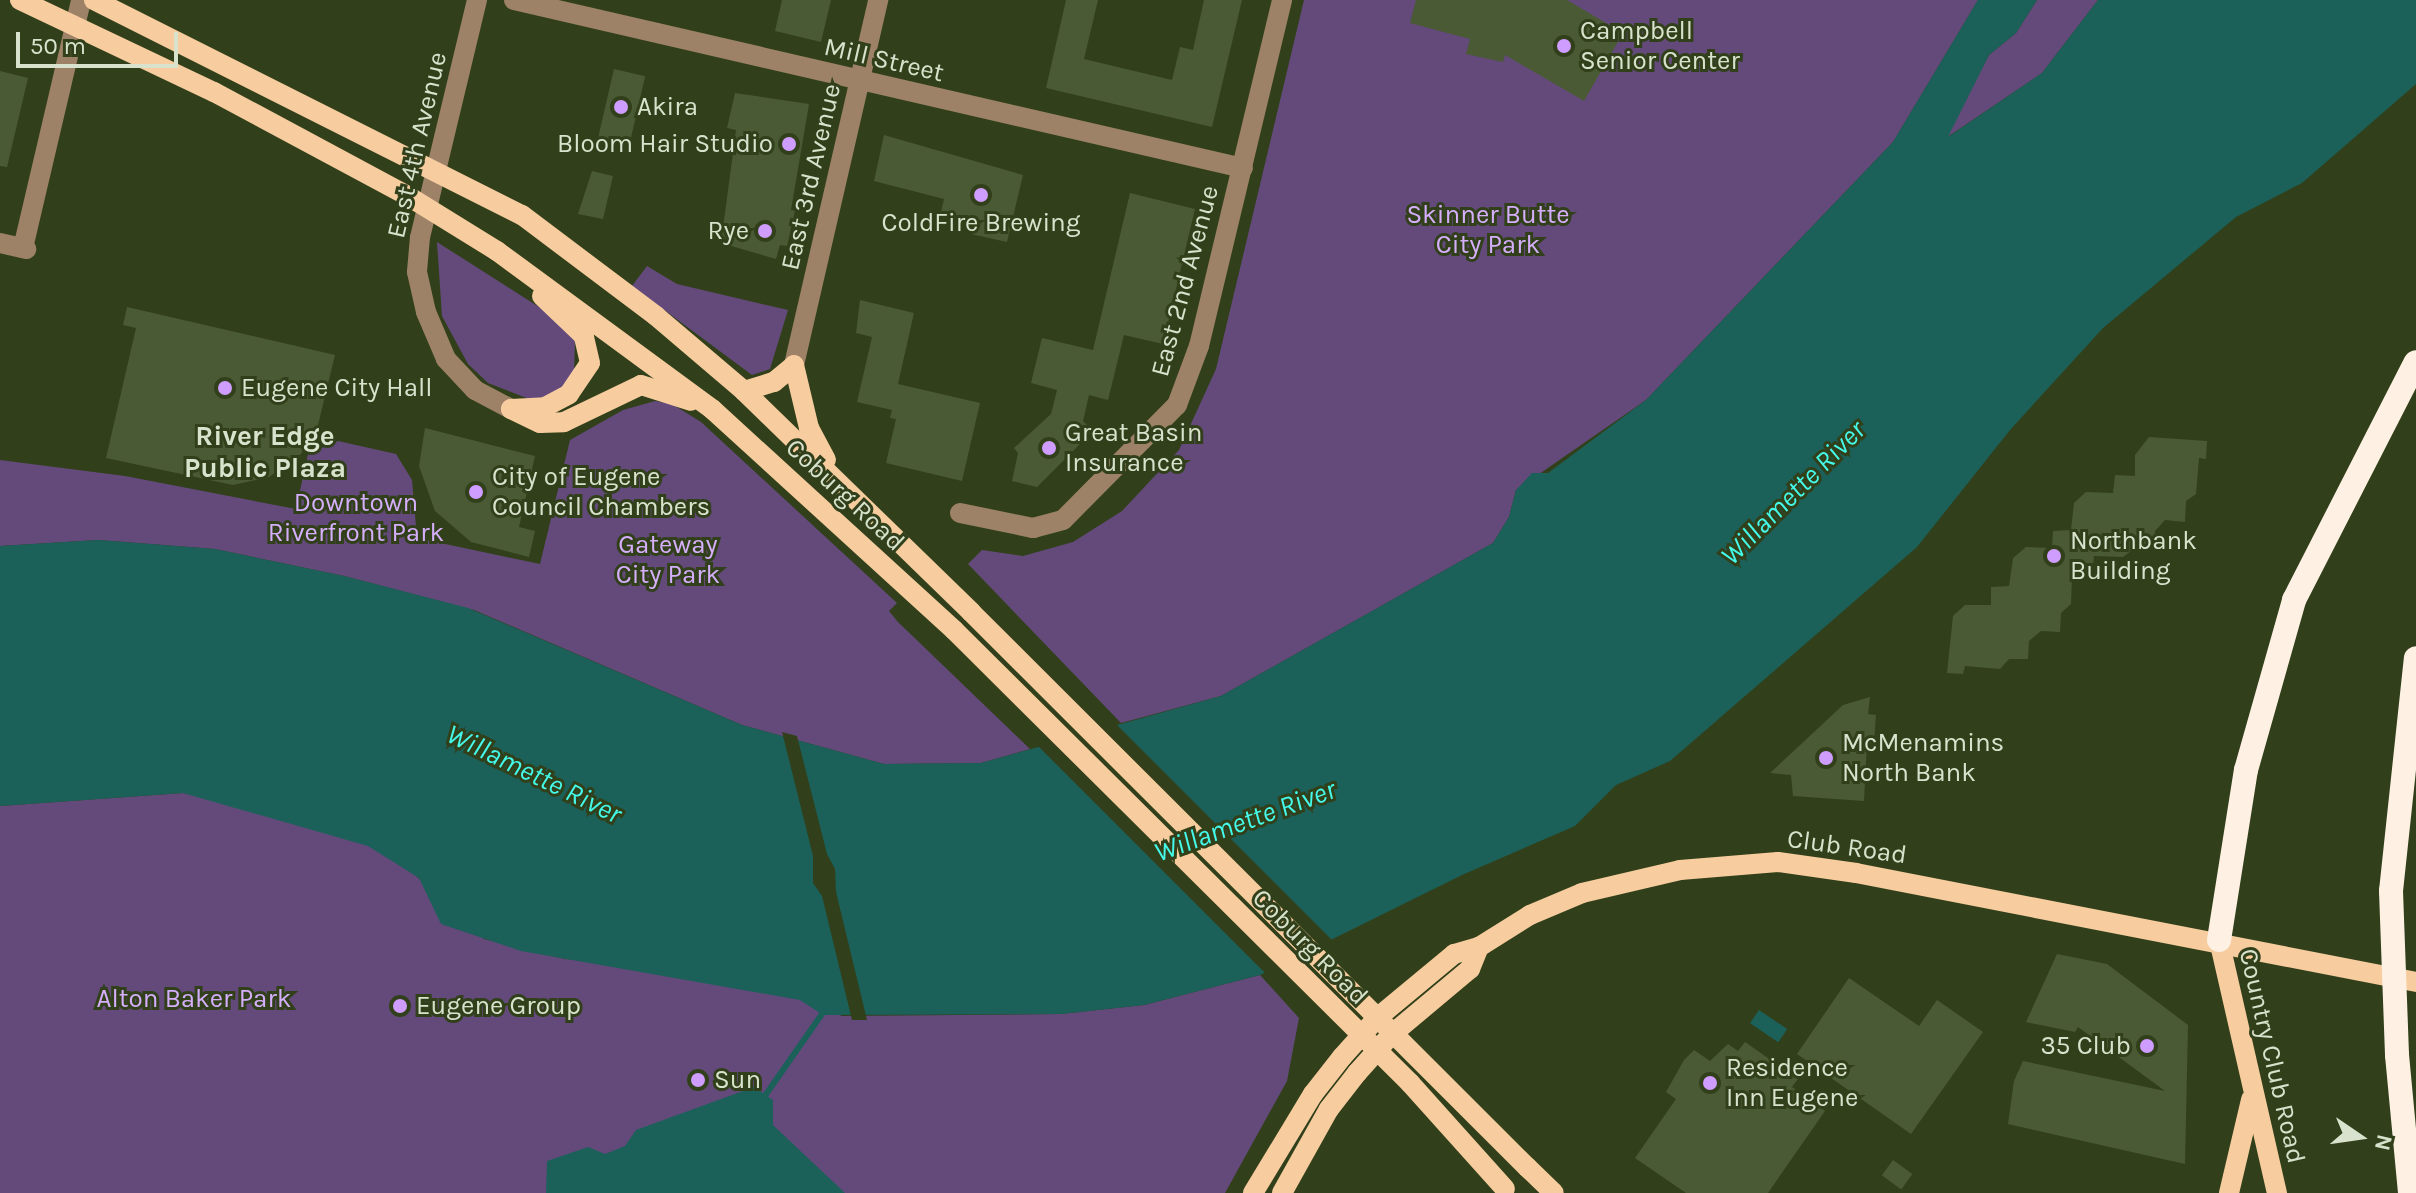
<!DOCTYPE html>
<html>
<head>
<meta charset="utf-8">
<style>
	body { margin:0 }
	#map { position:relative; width:2416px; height:1193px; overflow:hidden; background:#31401a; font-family:Karla,sans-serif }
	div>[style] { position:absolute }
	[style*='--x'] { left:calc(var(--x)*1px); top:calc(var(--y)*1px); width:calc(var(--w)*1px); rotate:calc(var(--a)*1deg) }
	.green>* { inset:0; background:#634a7b }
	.water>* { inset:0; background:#1c605a; transform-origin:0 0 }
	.pier>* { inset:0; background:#31401a }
	.stream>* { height:6px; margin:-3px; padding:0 3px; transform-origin:3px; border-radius:3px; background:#1c605a }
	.building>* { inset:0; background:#4a5a34; transform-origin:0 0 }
	.minor>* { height:20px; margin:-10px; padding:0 10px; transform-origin:10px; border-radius:10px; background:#9d8267 }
	.major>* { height:20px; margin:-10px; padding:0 10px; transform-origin:10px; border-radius:10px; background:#f7cc9f }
	.highway>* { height:24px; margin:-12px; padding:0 12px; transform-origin:12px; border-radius:12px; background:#fef1e4 }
	.major-bridge>* { height:20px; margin:-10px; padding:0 10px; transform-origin:10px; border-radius:10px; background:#f7cc9f }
	.highway-bridge>* { height:24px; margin:-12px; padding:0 12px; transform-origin:12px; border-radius:12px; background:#fef1e4 }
	.dots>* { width:22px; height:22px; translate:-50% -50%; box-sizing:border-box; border:4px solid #31401a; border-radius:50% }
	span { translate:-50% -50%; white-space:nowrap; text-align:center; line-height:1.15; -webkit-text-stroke:6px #31401a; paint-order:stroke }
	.poi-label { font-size:26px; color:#d8e2cc }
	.left { translate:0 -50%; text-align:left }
	.right { translate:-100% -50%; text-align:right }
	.street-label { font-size:26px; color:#d8e2cc }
	.park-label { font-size:26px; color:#d5aefc }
	.neighbourhood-label { font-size:28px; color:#d8e2cc; font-weight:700 }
	.water-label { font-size:28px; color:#44f9ea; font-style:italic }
	.north { position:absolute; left:2320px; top:1097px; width:80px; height:80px; -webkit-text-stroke:6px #31401a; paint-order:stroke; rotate:103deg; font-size:22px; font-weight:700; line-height:32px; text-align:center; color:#d8e2cc }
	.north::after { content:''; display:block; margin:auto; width:28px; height:36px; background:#d8e2cc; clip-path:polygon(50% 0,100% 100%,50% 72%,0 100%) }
	.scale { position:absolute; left:16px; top:32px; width:162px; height:36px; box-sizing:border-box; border:4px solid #d8e2cc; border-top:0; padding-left:10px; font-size:24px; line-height:28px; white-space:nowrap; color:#d8e2cc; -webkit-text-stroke:6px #31401a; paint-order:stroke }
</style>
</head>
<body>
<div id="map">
	<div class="green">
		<i style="clip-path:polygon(1304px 0,1978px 0,1893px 142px,1646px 400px,1516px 490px,1509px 517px,1493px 543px,1221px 696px,1121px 723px,968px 564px,982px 550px,1023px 556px,1073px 542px,1122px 511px,1179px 450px,1216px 369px)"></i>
		<i style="clip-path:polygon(2037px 0,2098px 0,2042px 73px,1946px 138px,1989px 55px,2016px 33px)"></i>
		<i style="clip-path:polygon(437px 242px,553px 316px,575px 340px,574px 371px,566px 384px,547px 398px,529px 399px,488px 383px,468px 364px,442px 316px)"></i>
		<i style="clip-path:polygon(647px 266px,677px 284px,788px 310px,770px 369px,752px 375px,632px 286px)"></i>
		<i style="clip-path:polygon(655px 401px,672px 404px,701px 422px,897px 603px,889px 611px,898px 622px,1030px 749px,981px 763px,884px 764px,742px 725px,474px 610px,344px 576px,215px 549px,98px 540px,0 546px,0 460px,125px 476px,296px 509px,308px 454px,338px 441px,396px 454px,412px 480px,417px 538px,540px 564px,570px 440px,623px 410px)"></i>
		<i style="clip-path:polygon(183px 793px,373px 836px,484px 939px,565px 959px,685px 972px,794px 995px,842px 1016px,1061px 1014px,1144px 1005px,1260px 975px,1299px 1018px,1287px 1081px,1225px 1193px,0 1193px,0 806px)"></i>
	</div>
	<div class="water">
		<i style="clip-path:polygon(1978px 0,2037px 0,2016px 33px,1989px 55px,1948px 137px,2042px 73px,2098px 0,2416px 0,2416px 84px,2302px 183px,2236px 217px,2103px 328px,2010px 430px,1917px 547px,1670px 761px,1616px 785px,1575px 826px,1462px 875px,1260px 975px,1144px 1005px,1061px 1014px,823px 1015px,800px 1000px,521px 951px,441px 924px,419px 878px,368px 846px,183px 793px,0 806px,0 546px,98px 540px,215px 549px,344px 576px,468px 608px,742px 725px,884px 764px,981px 763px,1221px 696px,1493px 543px,1509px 517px,1516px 490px,1532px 473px,1548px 473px,1646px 400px,1893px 142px)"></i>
		<i style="left:1759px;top:1010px;width:34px;height:16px;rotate:34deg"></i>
		<i style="clip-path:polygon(754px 1087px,773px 1100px,773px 1125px,845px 1193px,546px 1193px,547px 1161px,588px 1147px,605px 1154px,625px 1146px,636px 1130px)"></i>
	</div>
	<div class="pier">
		<i style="clip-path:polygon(1113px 721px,1335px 943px,1268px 976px,1035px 743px)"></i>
		<i style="clip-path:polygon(782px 732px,797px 736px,827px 854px,835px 869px,836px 892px,867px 1020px,852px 1020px,822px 896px,813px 883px,813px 856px)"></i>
	</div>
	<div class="stream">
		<i style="--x:762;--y:1100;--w:108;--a:-55.1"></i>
	</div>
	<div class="building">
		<i style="clip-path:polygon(782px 0,831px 0,821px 42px,775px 31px)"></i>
		<i style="clip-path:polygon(1066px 0,1098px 0,1084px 59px,1172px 80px,1180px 47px,1193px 50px,1204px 0,1242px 0,1212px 127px,1046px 88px)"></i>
		<i style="clip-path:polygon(1416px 0,1567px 0,1623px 33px,1584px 101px,1505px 55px,1503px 62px,1466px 54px,1470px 39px,1410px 23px)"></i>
		<i style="left:614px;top:69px;width:32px;height:71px;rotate:13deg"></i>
		<i style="clip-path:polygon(0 71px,28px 78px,7px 167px,0 166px)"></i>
		<i style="clip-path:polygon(735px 93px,809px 104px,791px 210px,795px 211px,787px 246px,780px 245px,776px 259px,721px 243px,736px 130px,727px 128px)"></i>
		<i style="clip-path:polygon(884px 135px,1023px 175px,1007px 242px,971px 234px,973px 224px,940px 216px,944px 199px,874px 181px)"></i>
		<i style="clip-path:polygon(592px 171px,613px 176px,603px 219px,578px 214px)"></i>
		<i style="clip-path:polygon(1130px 193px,1195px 209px,1163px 344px,1124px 335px,1108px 400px,1089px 395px,1083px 421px,1093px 431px,1037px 487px,1012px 481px,1018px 453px,1014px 448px,1051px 414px,1057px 390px,1031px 383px,1042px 338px,1093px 350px)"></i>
		<i style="clip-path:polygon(860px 300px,914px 313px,898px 384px,980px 403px,962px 481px,886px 463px,896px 419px,890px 418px,892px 410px,857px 402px,872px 337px,856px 333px)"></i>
		<i style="clip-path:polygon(127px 307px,335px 355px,317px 429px,301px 454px,269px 477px,233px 485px,106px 458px,136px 328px,123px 325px)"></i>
		<i style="clip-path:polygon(425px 428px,535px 456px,519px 527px,535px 531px,529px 557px,471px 542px,435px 511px,419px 466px)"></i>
		<i style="clip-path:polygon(2149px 437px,2207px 441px,2206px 459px,2199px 458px,2196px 494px,2186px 501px,2185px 522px,2165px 520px,2155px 531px,2153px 549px,2135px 548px,2123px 557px,2094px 556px,2092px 575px,2072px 574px,2071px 604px,2061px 613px,2060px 632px,2041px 631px,2029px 641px,2028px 659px,2009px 659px,2000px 669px,1965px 666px,1963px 674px,1947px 673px,1953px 616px,1965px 605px,1991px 605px,1991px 587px,2009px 586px,2013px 558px,2026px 547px,2052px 548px,2053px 531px,2071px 530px,2074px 503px,2086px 492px,2113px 493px,2115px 475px,2135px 476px,2135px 455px)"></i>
		<i style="clip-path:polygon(1870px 697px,1868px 714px,1876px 715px,1874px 744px,1867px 743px,1864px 801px,1793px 796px,1791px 775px,1770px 773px,1843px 705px)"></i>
		<i style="clip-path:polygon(2057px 954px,2107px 964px,2188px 1025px,2185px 1164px,2008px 1124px,2014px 1081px,2023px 1061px,2165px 1091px,2078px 1027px,2075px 1032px,2026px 1022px)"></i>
		<i style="clip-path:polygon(1849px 978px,1919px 1026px,1937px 1000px,1983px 1032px,1911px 1134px,1797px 1054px)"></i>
		<i style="clip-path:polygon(1745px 1042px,1798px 1079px,1792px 1087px,1825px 1111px,1768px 1193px,1686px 1193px,1635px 1158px,1676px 1099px,1666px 1092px,1684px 1060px,1694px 1050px,1710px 1061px,1728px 1044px,1738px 1051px)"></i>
		<i style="left:1893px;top:1160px;width:24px;height:19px;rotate:36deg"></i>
	</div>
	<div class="minor">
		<i style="--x:477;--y:0;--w:244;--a:103.5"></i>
		<i style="--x:420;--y:237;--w:35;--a:95"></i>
		<i style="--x:417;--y:272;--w:41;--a:77.3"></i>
		<i style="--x:426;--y:312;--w:51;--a:66.9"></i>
		<i style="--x:446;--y:359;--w:42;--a:46.9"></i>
		<i style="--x:475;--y:390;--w:41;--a:27.8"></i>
		<i style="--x:514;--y:0;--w:748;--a:12.98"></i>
		<i style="--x:0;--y:243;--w:27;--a:13"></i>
		<i style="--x:23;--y:248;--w:255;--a:-76.8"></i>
		<i style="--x:794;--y:365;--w:375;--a:-77"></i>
		<i style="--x:960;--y:513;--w:75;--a:11.6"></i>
		<i style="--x:1033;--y:528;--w:31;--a:-15"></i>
		<i style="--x:1063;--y:520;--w:162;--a:-45.3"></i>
		<i style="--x:1177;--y:405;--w:63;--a:-69.6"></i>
		<i style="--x:1199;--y:346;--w:356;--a:-76.5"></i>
	</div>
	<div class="major">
		<i style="--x:522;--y:215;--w:168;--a:37"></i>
		<i style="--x:656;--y:316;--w:116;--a:40.4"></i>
		<i style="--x:744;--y:391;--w:317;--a:44.2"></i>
		<i style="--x:497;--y:251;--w:267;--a:36.3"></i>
		<i style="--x:712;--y:409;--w:328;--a:42.4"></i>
		<i style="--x:794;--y:365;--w:65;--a:76.6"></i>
		<i style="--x:809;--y:428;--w:36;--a:62"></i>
		<i style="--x:744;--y:391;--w:31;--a:-17"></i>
		<i style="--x:774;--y:382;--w:26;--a:-40"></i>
		<i style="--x:511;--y:409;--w:34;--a:-3"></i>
		<i style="--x:545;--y:407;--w:27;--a:-28"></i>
		<i style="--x:569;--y:394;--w:37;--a:-56"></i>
		<i style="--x:590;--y:363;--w:28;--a:-103"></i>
		<i style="--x:584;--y:336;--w:58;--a:-136.4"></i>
		<i style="--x:511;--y:409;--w:32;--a:26"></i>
		<i style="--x:540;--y:423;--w:24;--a:-2"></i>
		<i style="--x:564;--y:422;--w:85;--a:-25.7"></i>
		<i style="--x:641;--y:385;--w:52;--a:17.7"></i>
		<i style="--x:2219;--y:940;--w:260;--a:77.1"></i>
		<i style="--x:1527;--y:1167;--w:37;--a:44"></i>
		<i style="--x:1253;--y:1193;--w:116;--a:-58.8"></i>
		<i style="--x:1313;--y:1094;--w:47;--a:-51.9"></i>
		<i style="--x:1342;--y:1057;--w:52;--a:-48.1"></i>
		<i style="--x:1377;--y:1018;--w:100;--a:-39.7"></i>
		<i style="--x:1454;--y:954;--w:26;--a:-16"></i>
		<i style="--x:1479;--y:947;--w:60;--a:-32.1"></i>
		<i style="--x:1530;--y:915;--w:56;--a:-22.9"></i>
		<i style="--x:1582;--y:893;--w:101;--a:-13.2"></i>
		<i style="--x:1680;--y:870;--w:98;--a:-4.7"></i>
		<i style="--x:1778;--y:862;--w:79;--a:8"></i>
		<i style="--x:1856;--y:873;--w:571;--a:11.01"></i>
		<i style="--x:1282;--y:1193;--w:96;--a:-60.8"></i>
		<i style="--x:1329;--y:1109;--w:46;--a:-52.1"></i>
		<i style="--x:1357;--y:1073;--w:51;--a:-48.2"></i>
		<i style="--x:1391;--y:1035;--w:103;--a:-39.9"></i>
		<i style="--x:1470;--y:969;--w:24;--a:-68"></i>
		<i style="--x:2229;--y:1193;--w:96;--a:-76.7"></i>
	</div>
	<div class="highway">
		<i style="--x:2391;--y:891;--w:234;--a:-83.9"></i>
		<i style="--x:2219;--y:940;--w:172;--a:-81"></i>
		<i style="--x:2246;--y:770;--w:177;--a:-74.2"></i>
		<i style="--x:2294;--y:600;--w:267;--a:-62.9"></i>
		<i style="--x:2397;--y:1055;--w:139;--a:84.6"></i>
	</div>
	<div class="major-bridge">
		<i style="--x:20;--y:0;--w:215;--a:25.4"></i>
		<i style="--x:214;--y:92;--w:220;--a:28.2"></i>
		<i style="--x:408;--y:196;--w:105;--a:31.7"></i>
		<i style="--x:94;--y:0;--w:479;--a:26.7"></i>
		<i style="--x:971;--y:612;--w:786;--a:44.95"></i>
		<i style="--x:954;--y:630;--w:643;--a:44.81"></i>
		<i style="--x:1410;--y:1083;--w:142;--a:48.1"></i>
	</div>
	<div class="highway-bridge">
		<i style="--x:2391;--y:891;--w:164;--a:87.9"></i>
	</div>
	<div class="dots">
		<i style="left:1564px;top:46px;background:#cf9dff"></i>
		<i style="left:621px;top:107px;background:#cf9dff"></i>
		<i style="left:789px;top:144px;background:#cf9dff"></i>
		<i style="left:981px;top:195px;background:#cf9dff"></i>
		<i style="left:765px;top:231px;background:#cf9dff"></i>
		<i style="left:225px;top:388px;background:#cf9dff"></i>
		<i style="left:1049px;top:448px;background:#cf9dff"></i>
		<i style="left:476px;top:492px;background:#cf9dff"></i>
		<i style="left:2054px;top:556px;background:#cf9dff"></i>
		<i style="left:1826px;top:758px;background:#cf9dff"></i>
		<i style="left:400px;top:1006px;background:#cf9dff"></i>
		<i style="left:2147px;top:1046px;background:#cf9dff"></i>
		<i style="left:698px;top:1080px;background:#cf9dff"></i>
		<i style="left:1710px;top:1083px;background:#cf9dff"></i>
	</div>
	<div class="poi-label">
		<span class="left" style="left:1580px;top:46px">Campbell<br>Senior Center</span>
		<span class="left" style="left:637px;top:107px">Akira</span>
		<span class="right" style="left:773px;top:144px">Bloom Hair Studio</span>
		<span style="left:981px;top:223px">ColdFire Brewing</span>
		<span class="right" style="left:749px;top:231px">Rye</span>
		<span class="left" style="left:241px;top:388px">Eugene City Hall</span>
		<span class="left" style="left:1065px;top:448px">Great Basin<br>Insurance</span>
		<span class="left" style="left:492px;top:492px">City of Eugene<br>Council Chambers</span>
		<span class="left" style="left:2070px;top:556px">Northbank<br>Building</span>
		<span class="left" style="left:1842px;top:758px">McMenamins<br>North Bank</span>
		<span class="left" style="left:416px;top:1006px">Eugene Group</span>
		<span class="right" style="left:2131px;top:1046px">35 Club</span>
		<span class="left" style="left:1726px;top:1083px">Residence<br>Inn Eugene</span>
		<span class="left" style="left:714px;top:1080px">Sun</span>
	</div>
	<div class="street-label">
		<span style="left:884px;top:60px;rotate:13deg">Mill Street</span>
		<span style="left:417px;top:145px;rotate:-77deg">East 4th Avenue</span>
		<span style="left:811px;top:177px;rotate:-77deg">East 3rd Avenue</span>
		<span style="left:1185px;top:281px;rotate:-75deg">East 2nd Avenue</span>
		<span style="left:845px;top:495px;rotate:43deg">Coburg Road</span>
		<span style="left:1847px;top:847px;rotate:8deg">Club Road</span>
		<span style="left:1310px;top:947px;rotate:45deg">Coburg Road</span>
		<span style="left:2272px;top:1056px;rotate:77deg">Country Club Road</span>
	</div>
	<div class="park-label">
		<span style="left:1488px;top:230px">Skinner Butte<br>City Park</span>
		<span style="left:356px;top:518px">Downtown<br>Riverfront Park</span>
		<span style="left:668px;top:560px">Gateway<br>City Park</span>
		<span style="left:194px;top:999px">Alton Baker Park</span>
	</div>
	<div class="neighbourhood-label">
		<span style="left:265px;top:452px">River Edge<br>Public Plaza</span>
	</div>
	<div class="water-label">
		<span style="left:1793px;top:493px;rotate:-45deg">Willamette River</span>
		<span style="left:534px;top:774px;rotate:26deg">Willamette River</span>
		<span style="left:1245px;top:821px;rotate:-20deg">Willamette River</span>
	</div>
	<div class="north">N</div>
	<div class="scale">50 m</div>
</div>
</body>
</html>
